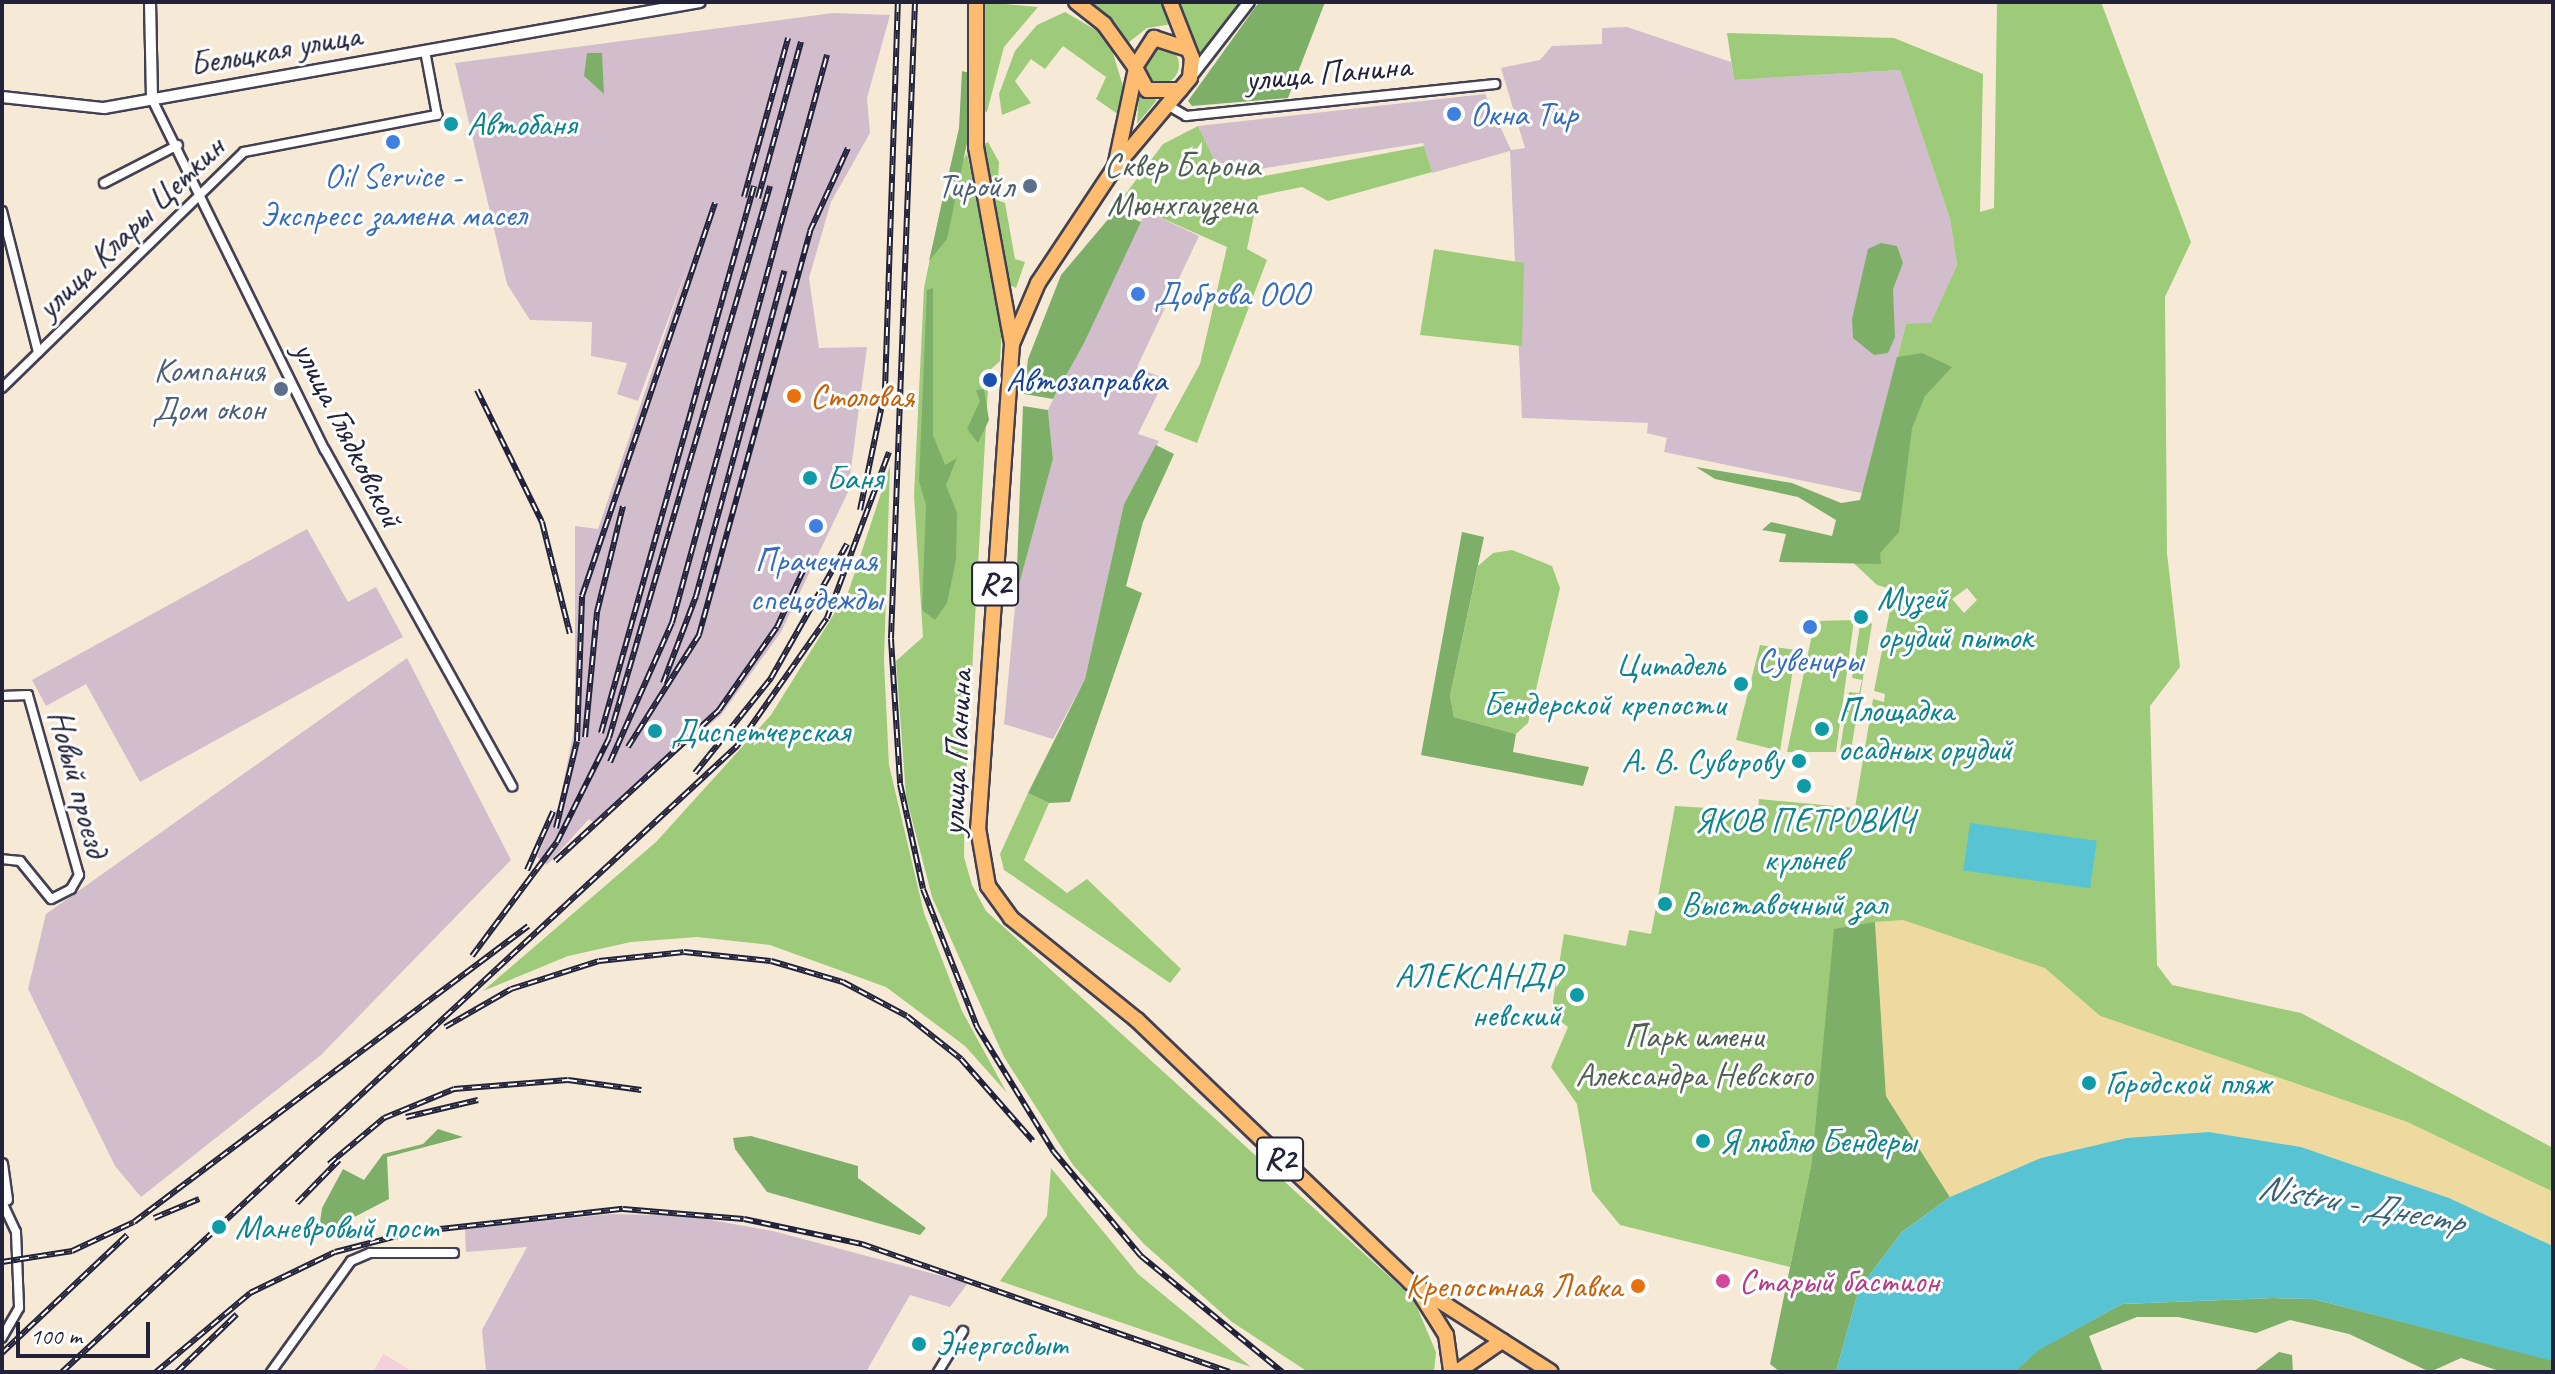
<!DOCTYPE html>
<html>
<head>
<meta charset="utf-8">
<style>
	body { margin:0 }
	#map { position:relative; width:2555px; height:1374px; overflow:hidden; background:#f6ead7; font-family:Caveat,sans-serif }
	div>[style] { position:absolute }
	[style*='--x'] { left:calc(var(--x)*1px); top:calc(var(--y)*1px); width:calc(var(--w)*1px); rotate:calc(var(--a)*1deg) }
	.built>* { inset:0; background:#f5cfd9 }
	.industrial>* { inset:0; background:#d1bdcb }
	.green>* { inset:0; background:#9dcb79 }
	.round { border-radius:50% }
	.forest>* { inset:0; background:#7eaf69 }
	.sand>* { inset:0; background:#eeda9e }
	.water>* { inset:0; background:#58c3d3; transform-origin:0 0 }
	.roads { filter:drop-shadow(2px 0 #424052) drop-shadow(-2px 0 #424052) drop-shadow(0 2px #424052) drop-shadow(0 -2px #424052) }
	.minor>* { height:8px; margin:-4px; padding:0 4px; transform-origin:4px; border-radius:4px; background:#fff }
	.tertiary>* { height:10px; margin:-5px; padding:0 5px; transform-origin:5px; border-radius:5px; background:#fff }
	.primary>* { height:14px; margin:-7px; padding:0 7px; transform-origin:7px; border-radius:7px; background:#fdbc6f }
	.rail>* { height:6px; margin-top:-3px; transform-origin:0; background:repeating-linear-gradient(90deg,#fff 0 9px,#22223b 0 18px); box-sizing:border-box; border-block:2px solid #22223b }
	.dots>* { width:22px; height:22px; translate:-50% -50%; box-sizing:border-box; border:4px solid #fff; border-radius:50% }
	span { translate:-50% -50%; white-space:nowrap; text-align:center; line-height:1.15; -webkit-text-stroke:6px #fff; paint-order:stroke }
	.shield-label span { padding:2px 6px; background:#fff; border:2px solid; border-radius:6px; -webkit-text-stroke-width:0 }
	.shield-label { font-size:32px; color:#22223b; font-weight:700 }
	.street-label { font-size:34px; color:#22223b }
	.shop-label { font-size:34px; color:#366cbe }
	.left { translate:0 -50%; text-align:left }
	.culture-label { font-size:34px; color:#0d838f }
	.right { translate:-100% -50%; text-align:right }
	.park-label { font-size:34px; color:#4d5d51 }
	.service-label { font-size:34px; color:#4e5e75 }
	.transit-label { font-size:34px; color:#164399 }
	.food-label { font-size:34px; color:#c56008 }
	.hotel-label { font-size:34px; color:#b23c85 }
	.water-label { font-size:36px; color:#386278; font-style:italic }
	.frame { position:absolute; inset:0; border:4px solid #22223b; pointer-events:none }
	.scale { position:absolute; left:16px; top:1322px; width:134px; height:36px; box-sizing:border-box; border:4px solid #22223b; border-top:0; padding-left:10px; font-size:24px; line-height:28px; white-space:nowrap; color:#22223b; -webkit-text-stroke:6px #fff; paint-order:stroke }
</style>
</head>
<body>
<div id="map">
	<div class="built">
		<i style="clip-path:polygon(384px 1353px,384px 1354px,413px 1372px,373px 1372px)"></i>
	</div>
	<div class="industrial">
		<i style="clip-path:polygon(833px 13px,890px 15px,867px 98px,870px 133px,831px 202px,809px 278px,819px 348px,867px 347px,848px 492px,781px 632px,721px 715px,594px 823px,589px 819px,547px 865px,537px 857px,559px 805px,575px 725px,575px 526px,598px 529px,689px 263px,638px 401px,617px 394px,627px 363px,591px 356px,592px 322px,530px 320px,507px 284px,455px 63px)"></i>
		<i style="clip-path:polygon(1627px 27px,1731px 62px,1734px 80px,1900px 70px,1950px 219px,1957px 265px,1931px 324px,1906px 324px,1862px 493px,1664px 452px,1667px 438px,1647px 433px,1648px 423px,1522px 418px,1510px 151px,1432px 173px,1423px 143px,1221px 175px,1198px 126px,1485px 94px,1511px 150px,1525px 148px,1501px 68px,1540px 60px,1552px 46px,1602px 44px,1602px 28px)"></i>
		<i style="clip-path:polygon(1146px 211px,1199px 236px,1137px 367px,1165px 379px,1138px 434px,1159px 441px,1124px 504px,1085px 679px,1053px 739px,1004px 724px,1016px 596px,1053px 459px,1048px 410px)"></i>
		<i style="clip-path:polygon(307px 529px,348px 602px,376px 587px,403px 637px,140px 782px,86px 684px,46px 706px,32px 680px)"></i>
		<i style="clip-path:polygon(407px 658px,511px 860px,321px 1055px,141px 1197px,115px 1166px,28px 989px,46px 914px)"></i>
		<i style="clip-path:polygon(611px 1214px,689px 1216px,773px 1231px,968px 1283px,950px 1307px,910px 1295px,866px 1372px,486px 1372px,482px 1330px,527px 1247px,466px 1252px,465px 1229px)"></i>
	</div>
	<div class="green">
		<i style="clip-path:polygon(983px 2px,1038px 7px,1004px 47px,987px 112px,980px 110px)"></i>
		<i style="clip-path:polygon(1092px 2px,1163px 2px,1172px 24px,1147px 28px,1129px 42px)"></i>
		<i style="clip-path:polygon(1177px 2px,1240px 2px,1200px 55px)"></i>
		<i style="clip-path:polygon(evenodd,1997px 2px,2101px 2px,2191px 242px,2165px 297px,2167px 553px,2180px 667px,2150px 706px,2157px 965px,2172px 985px,2301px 1013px,2553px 1148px,2553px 1192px,2407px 1122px,2100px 1016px,2044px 968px,1812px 1161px,1790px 1267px,1620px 1225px,1592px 1191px,1577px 1104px,1551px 1067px,1568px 1027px,1555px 1017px,1553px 1001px,1564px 934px,1626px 946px,1629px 930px,1651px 934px,1675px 806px,1758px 811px,1759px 799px,1855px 808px,1873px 699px,1884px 702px,1885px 694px,1874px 691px,1894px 590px,1877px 585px,1846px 556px,1906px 324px,1931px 323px,1957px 265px,1950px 219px,1900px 70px,1734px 80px,1727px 33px,1894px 38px,1983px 74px,1980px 212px,1994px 208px,1997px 2px,1967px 588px,1977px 600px,1964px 613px,1952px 599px,1967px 588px)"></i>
		<i style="clip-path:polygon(1065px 12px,1108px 37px,1123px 86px,1119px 115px,1096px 99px,1106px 77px,1063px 46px,1045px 69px,1031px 59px,1015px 81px,1031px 103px,1002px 115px,999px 94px,1015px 51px,1037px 25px)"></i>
		<i class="round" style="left:1141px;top:46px;width:38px;height:38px"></i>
		<i style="clip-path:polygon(1139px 93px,1157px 100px,1137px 124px)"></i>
		<i style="clip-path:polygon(1198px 126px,1221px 174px,1244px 173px,1243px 180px,1424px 146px,1432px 172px,1328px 201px,1302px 187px,1258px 196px,1247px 249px,1267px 260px,1197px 443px,1164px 430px,1200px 364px,1227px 247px,1121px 200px,1163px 144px)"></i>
		<i style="clip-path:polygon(988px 142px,999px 162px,997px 200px,1005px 203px,1015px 259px,1025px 262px,1016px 288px,1007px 284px,981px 146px)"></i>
		<i style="clip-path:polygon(967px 153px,1002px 327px,1000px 361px,989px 371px,965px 796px,964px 857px,972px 885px,986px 911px,1413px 1298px,1436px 1352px,1434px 1372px,1308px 1372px,1232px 1322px,1144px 1244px,1073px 1165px,1004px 1057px,932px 897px,906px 796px,896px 661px,923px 637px,914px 495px,924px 288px,943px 196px)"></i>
		<i style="clip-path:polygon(1434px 249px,1524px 263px,1522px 346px,1420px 335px)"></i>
		<i style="clip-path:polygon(890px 466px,884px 661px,889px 765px,924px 913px,962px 1011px,1007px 1093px,965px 1046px,886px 987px,770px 945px,697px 937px,631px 942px,568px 956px,483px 991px,656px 842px,771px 715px,849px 590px)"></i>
		<i style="clip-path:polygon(1512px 550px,1552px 566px,1560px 588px,1528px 723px,1516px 734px,1454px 717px,1450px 696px,1478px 566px,1493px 553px)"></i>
		<i style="clip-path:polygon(1854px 620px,1836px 752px,1787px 752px,1815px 621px)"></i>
		<i style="clip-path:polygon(1869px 622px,1872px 624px,1849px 762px,1840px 750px,1849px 692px,1859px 693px,1862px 680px,1852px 678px,1860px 625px)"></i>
		<i style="clip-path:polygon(1760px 645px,1796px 650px,1780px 751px,1736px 740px)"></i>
		<i style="clip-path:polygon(1028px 793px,1049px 803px,1024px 860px,1067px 893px,1087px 879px,1181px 969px,1170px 983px,1004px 870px,1000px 854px)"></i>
		<i style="clip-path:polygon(1051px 1168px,1138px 1274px,1251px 1367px,1000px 1281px,1047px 1216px)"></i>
	</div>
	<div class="forest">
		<i style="clip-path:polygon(1259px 2px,1325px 2px,1288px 98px,1192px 106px,1188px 101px)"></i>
		<i style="clip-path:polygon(587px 53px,602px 53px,604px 94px,584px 76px)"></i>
		<i style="clip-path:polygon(962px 71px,970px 73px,969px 133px,947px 239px,929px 261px,959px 128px)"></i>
		<i style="clip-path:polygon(1115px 211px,1141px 222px,1084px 343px,1053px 399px,1024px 394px,1028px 359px,1061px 275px)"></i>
		<i style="clip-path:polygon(1881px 243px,1897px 246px,1903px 263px,1893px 289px,1895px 337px,1888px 353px,1874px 355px,1853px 338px,1852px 319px,1868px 249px)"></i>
		<i style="clip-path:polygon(933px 288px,933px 435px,945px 465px,957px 458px,946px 485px,957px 513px,956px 560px,947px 603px,935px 620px,922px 610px,926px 505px,919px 481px,927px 290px)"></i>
		<i style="clip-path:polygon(1922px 353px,1952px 367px,1925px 396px,1912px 428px,1899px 532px,1880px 553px,1881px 564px,1779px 562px,1786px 534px,1762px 530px,1771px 522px,1832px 536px,1836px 520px,1798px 497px,1715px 479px,1696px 467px,1792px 483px,1841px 503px,1860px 500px,1897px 357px)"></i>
		<i style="clip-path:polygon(984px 389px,989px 420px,978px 443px,967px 429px,980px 401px,976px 390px)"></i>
		<i style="clip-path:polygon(1023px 406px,1048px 410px,1053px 459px,1016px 596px)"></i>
		<i style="clip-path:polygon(1156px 445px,1174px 454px,1143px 522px,1126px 586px,1142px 593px,1070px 802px,1049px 803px,1028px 793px,1085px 679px,1124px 504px)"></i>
		<i style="clip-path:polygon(1462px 532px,1484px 537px,1450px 696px,1454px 717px,1516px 734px,1513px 752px,1589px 767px,1583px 786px,1421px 755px)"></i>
		<i style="clip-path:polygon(1875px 922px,1886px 1096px,1950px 1197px,1902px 1232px,1859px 1289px,1836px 1372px,1780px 1372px,1770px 1364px,1812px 1161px,1834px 929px)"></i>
		<i style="clip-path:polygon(438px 1129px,463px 1137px,387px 1157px,389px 1199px,318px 1236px,322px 1208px,343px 1169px,364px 1180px,383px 1154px,423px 1144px)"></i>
		<i style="clip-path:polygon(751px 1136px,858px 1166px,858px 1178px,926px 1228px,920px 1235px,767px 1192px,735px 1149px,733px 1138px)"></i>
		<i style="clip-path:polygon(2273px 1298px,2313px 1299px,2544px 1358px,2553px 1361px,2553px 1372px,2502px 1372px,2461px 1358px,2430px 1372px,2349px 1334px,2290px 1320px,2256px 1333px,2178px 1317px,2137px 1317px,2089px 1336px,2103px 1372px,2014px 1372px,2038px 1350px,2122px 1304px)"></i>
		<i style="clip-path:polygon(2279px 1352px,2292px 1355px,2293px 1372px,2253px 1372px)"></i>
	</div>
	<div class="sand">
		<i style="clip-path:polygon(1903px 920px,2045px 968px,2100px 1016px,2407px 1122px,2553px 1192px,2553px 1246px,2449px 1198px,2301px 1147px,2209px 1132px,2041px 1158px,1950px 1197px,1886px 1096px,1875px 922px)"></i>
	</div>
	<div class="water">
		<i style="left:1970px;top:823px;width:128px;height:48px;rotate:8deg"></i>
		<i style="clip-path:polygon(2209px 1132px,2301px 1147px,2449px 1198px,2553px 1246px,2553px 1361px,2313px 1299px,2273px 1298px,2122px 1304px,2039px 1350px,2014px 1372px,1836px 1372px,1859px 1289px,1902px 1232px,1950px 1197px,2041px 1158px,2127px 1138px)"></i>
	</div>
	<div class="roads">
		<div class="minor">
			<i style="--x:152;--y:99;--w:391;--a:63.8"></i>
			<i style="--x:325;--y:450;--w:385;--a:60.9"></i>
			<i style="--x:1169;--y:106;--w:20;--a:30"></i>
			<i style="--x:1186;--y:116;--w:311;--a:-5.9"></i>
			<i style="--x:104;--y:183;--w:83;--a:-27.2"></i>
			<i style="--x:2;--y:211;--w:146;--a:75.7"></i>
			<i style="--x:2;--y:388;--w:338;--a:-44.3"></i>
			<i style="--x:244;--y:152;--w:197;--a:-10.9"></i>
			<i style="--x:437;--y:115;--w:65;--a:-100.6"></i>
			<i style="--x:2;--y:696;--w:26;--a:-2"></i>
			<i style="--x:28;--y:695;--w:187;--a:74.2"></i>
			<i style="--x:79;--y:875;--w:16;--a:120"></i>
			<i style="--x:71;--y:889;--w:22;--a:153"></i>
			<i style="--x:51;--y:899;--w:49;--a:-129.2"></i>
			<i style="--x:20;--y:861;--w:18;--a:-174"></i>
			<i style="--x:2;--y:1202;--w:33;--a:65"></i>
			<i style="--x:16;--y:1232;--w:76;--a:87.7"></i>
			<i style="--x:19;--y:1308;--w:34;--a:120"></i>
			<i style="--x:271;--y:1372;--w:137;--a:-54.2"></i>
			<i style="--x:351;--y:1261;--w:21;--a:-23"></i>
			<i style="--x:370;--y:1253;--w:84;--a:0"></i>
			<i style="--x:938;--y:1372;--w:48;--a:-58.6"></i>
		</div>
		<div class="tertiary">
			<i style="--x:150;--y:2;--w:97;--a:88.8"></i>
			<i style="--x:1190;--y:78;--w:96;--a:-52.2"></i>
			<i style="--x:2;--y:97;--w:103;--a:6.2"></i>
			<i style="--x:104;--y:108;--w:605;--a:-10.08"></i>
			<i style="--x:2;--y:1164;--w:36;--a:82"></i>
		</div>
		<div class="primary">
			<i style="--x:976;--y:2;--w:145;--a:90"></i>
			<i style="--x:976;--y:147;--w:200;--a:79.6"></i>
			<i style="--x:1076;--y:2;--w:36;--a:38"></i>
			<i style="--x:1104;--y:24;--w:53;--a:54.2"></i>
			<i style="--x:1170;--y:2;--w:60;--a:68.6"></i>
			<i style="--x:1192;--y:58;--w:20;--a:96"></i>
			<i style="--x:1190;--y:78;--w:116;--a:130.1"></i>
			<i style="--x:1115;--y:167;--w:139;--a:123.6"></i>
			<i style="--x:1038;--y:283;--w:66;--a:113.1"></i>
			<i style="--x:1012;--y:344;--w:485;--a:94"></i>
			<i style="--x:978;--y:828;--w:59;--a:80.2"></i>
			<i style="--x:988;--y:886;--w:39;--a:54"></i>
			<i style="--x:1011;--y:918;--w:162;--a:39"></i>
			<i style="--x:1137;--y:1020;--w:378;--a:43.8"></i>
			<i style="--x:1410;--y:1282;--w:167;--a:32.6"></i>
			<i style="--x:1180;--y:90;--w:33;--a:180"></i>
			<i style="--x:1147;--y:90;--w:26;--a:-118"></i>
			<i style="--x:1135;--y:67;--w:35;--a:-57"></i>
			<i style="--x:1154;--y:38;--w:35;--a:18"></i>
			<i style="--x:1115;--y:167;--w:96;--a:-78"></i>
			<i style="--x:1421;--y:1295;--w:47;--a:58"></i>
			<i style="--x:1446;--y:1335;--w:37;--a:82"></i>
			<i style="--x:1457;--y:1372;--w:55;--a:-34.6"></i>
		</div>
	</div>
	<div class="rail">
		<i style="--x:915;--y:2;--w:637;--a:92.16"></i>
		<i style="--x:891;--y:639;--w:145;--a:86.4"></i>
		<i style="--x:900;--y:784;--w:107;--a:77.6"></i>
		<i style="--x:923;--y:889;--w:148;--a:68.6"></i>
		<i style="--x:977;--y:1027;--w:147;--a:58.4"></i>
		<i style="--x:1054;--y:1152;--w:136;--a:50.1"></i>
		<i style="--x:1141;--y:1256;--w:183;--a:39.4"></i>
		<i style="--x:744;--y:197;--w:165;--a:-74.5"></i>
		<i style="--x:758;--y:198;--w:162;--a:-74.6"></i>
		<i style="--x:477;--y:390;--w:147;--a:63.8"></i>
		<i style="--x:542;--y:522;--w:115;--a:76"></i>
		<i style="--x:860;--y:510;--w:123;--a:-78.2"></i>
		<i style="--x:885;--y:390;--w:388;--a:-88.1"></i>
		<i style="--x:663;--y:683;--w:93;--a:-69.2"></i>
		<i style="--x:696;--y:596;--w:337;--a:-74.8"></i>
		<i style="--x:601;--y:733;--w:568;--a:-74.37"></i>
		<i style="--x:585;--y:737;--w:126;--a:-84.5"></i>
		<i style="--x:597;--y:612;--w:109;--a:-76.2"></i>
		<i style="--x:628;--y:747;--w:133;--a:-57.6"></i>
		<i style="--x:699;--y:635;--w:419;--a:-74.6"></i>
		<i style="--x:810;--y:231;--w:91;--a:-65.4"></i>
		<i style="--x:610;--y:762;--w:152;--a:-66"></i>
		<i style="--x:672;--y:623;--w:589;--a:-74.74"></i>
		<i style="--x:695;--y:773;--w:122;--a:-51.3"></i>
		<i style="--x:771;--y:678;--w:154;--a:-60.4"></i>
		<i style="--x:556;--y:828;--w:89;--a:-76.4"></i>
		<i style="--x:577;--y:741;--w:145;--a:-88"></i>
		<i style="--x:582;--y:596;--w:415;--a:-71.3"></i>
		<i style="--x:555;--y:861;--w:223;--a:-42.6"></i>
		<i style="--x:719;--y:710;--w:101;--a:-55.1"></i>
		<i style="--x:777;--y:627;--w:62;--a:-65.1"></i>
		<i style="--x:527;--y:870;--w:64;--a:-65.9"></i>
		<i style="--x:472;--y:956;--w:142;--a:-53.3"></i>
		<i style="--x:557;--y:842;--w:116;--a:-63.4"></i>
		<i style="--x:609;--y:738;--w:575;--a:-73.74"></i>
		<i style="--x:445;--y:1027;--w:76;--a:-29.9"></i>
		<i style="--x:511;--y:989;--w:92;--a:-17.7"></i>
		<i style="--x:599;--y:961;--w:85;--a:-6"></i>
		<i style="--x:684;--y:952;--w:87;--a:5.9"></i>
		<i style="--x:771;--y:961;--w:75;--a:16.3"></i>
		<i style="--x:843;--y:982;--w:72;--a:28"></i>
		<i style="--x:907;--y:1016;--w:69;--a:38.5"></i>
		<i style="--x:961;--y:1059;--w:109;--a:48.7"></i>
		<i style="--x:406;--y:1117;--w:74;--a:-13.3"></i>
		<i style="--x:329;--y:1164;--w:72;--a:-39.9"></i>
		<i style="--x:384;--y:1118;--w:76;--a:-22.5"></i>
		<i style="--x:454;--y:1089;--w:114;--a:-4.5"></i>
		<i style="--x:568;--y:1080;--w:74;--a:7.8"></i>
		<i style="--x:297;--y:1203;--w:60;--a:-45.7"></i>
		<i style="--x:154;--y:1218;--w:49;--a:-22.9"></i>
		<i style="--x:2;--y:1262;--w:71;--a:-8.9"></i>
		<i style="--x:72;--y:1251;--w:68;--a:-25.1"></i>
		<i style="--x:134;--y:1222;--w:493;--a:-36.9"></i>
		<i style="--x:2;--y:1353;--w:172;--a:-43.3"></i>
		<i style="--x:62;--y:1372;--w:921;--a:-42.84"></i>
		<i style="--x:737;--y:746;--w:156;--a:-54.9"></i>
		<i style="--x:827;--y:618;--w:177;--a:-69.5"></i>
		<i style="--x:156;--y:1372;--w:123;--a:-40"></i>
		<i style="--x:250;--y:1293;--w:94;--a:-25.8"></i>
		<i style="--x:335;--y:1252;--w:81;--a:-14.4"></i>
		<i style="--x:413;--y:1232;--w:211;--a:-6.3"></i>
		<i style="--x:623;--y:1209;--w:121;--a:4.7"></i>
		<i style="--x:744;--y:1219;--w:121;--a:12"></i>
		<i style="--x:862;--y:1244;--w:389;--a:19.2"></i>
		<i style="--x:177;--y:1372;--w:83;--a:-44"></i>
	</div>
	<div class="dots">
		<i style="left:1454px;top:114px;background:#3f7fe0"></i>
		<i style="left:451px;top:124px;background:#0f9aa8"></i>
		<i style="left:393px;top:142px;background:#3f7fe0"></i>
		<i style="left:1030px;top:186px;background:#5c6f8a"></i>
		<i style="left:1138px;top:294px;background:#3f7fe0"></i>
		<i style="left:990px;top:380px;background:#1a4fb4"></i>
		<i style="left:281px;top:389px;background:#5c6f8a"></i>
		<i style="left:794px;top:396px;background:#e8710a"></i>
		<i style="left:810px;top:478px;background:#0f9aa8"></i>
		<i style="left:816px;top:526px;background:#3f7fe0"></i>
		<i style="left:1861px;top:617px;background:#0f9aa8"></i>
		<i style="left:1810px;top:627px;background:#3f7fe0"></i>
		<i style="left:1741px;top:684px;background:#0f9aa8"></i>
		<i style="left:1822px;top:729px;background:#0f9aa8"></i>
		<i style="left:655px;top:731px;background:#0f9aa8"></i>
		<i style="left:1799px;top:761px;background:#0f9aa8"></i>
		<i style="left:1804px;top:786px;background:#0f9aa8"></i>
		<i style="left:1665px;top:904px;background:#0f9aa8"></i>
		<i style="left:1577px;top:995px;background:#0f9aa8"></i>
		<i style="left:2089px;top:1083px;background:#0f9aa8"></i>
		<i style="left:1703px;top:1141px;background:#0f9aa8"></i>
		<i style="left:219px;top:1227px;background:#0f9aa8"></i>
		<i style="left:1723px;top:1281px;background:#d1479c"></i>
		<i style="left:1638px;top:1286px;background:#e8710a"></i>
		<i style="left:919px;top:1344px;background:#0f9aa8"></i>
	</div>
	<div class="shield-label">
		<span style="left:995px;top:584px">R2</span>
		<span style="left:1280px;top:1159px">R2</span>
	</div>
	<div class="street-label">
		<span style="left:275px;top:49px;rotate:-10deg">Бельцкая улица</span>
		<span style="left:1328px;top:72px;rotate:-5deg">улица Панина</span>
		<span style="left:130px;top:227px;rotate:-44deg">улица Клары Цеткин</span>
		<span style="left:349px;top:434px;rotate:63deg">улица Глядковской</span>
		<span style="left:956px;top:753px;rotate:-87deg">улица Панина</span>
		<span style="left:79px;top:783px;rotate:75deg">Новый проезд</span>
	</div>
	<div class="shop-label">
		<span class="left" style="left:1470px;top:114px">Окна Тир</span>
		<span style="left:393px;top:195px">Oil Service -<br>Экспресс замена масел</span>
		<span class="left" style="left:1154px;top:294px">Доброва ООО</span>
		<span style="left:816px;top:579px">Прачечная<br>спецодежды</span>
		<span style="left:1810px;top:660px">Сувениры</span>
	</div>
	<div class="culture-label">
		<span class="left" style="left:467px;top:124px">Автобаня</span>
		<span class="left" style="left:826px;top:478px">Баня</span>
		<span class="left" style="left:1877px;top:617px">Музей<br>орудий пыток</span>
		<span class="right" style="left:1725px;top:684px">Цитадель<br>Бендерской крепости</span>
		<span class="left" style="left:1838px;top:729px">Площадка<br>осадных орудий</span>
		<span class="left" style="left:671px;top:731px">Диспетчерская</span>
		<span class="right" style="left:1783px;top:761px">А. В. Суворову</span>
		<span style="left:1804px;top:839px">ЯКОВ ПЕТРОВИЧ<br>күльнев</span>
		<span class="left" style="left:1681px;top:904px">Выставочный зал</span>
		<span class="right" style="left:1561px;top:995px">АЛЕКСАНДР<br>невский</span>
		<span class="left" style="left:2105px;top:1083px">Городской пляж</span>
		<span class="left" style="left:1719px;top:1141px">Я люблю Бендеры</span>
		<span class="left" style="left:235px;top:1227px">Маневровый пост</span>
		<span class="left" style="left:935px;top:1344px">Энергосбыт</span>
	</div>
	<div class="park-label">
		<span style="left:1182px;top:184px">Сквер Барона<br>Мюнхгаузена</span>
		<span style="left:1694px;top:1055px">Парк имени<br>Александра Невского</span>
	</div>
	<div class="service-label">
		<span class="right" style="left:1014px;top:186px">Тиройл</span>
		<span class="right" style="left:265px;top:389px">Компания<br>Дом окон</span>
	</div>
	<div class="transit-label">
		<span class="left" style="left:1006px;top:380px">Автозаправка</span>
	</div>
	<div class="food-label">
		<span class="left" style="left:810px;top:396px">Столовая</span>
		<span class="right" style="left:1622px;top:1286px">Крепостная Лавка</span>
	</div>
	<div class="hotel-label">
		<span class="left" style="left:1739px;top:1281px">Старый бастион</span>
	</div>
	<div class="water-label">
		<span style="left:2361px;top:1204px;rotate:10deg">Nistru - Днестр</span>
	</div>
	<div class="frame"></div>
	<div class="scale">100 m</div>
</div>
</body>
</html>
